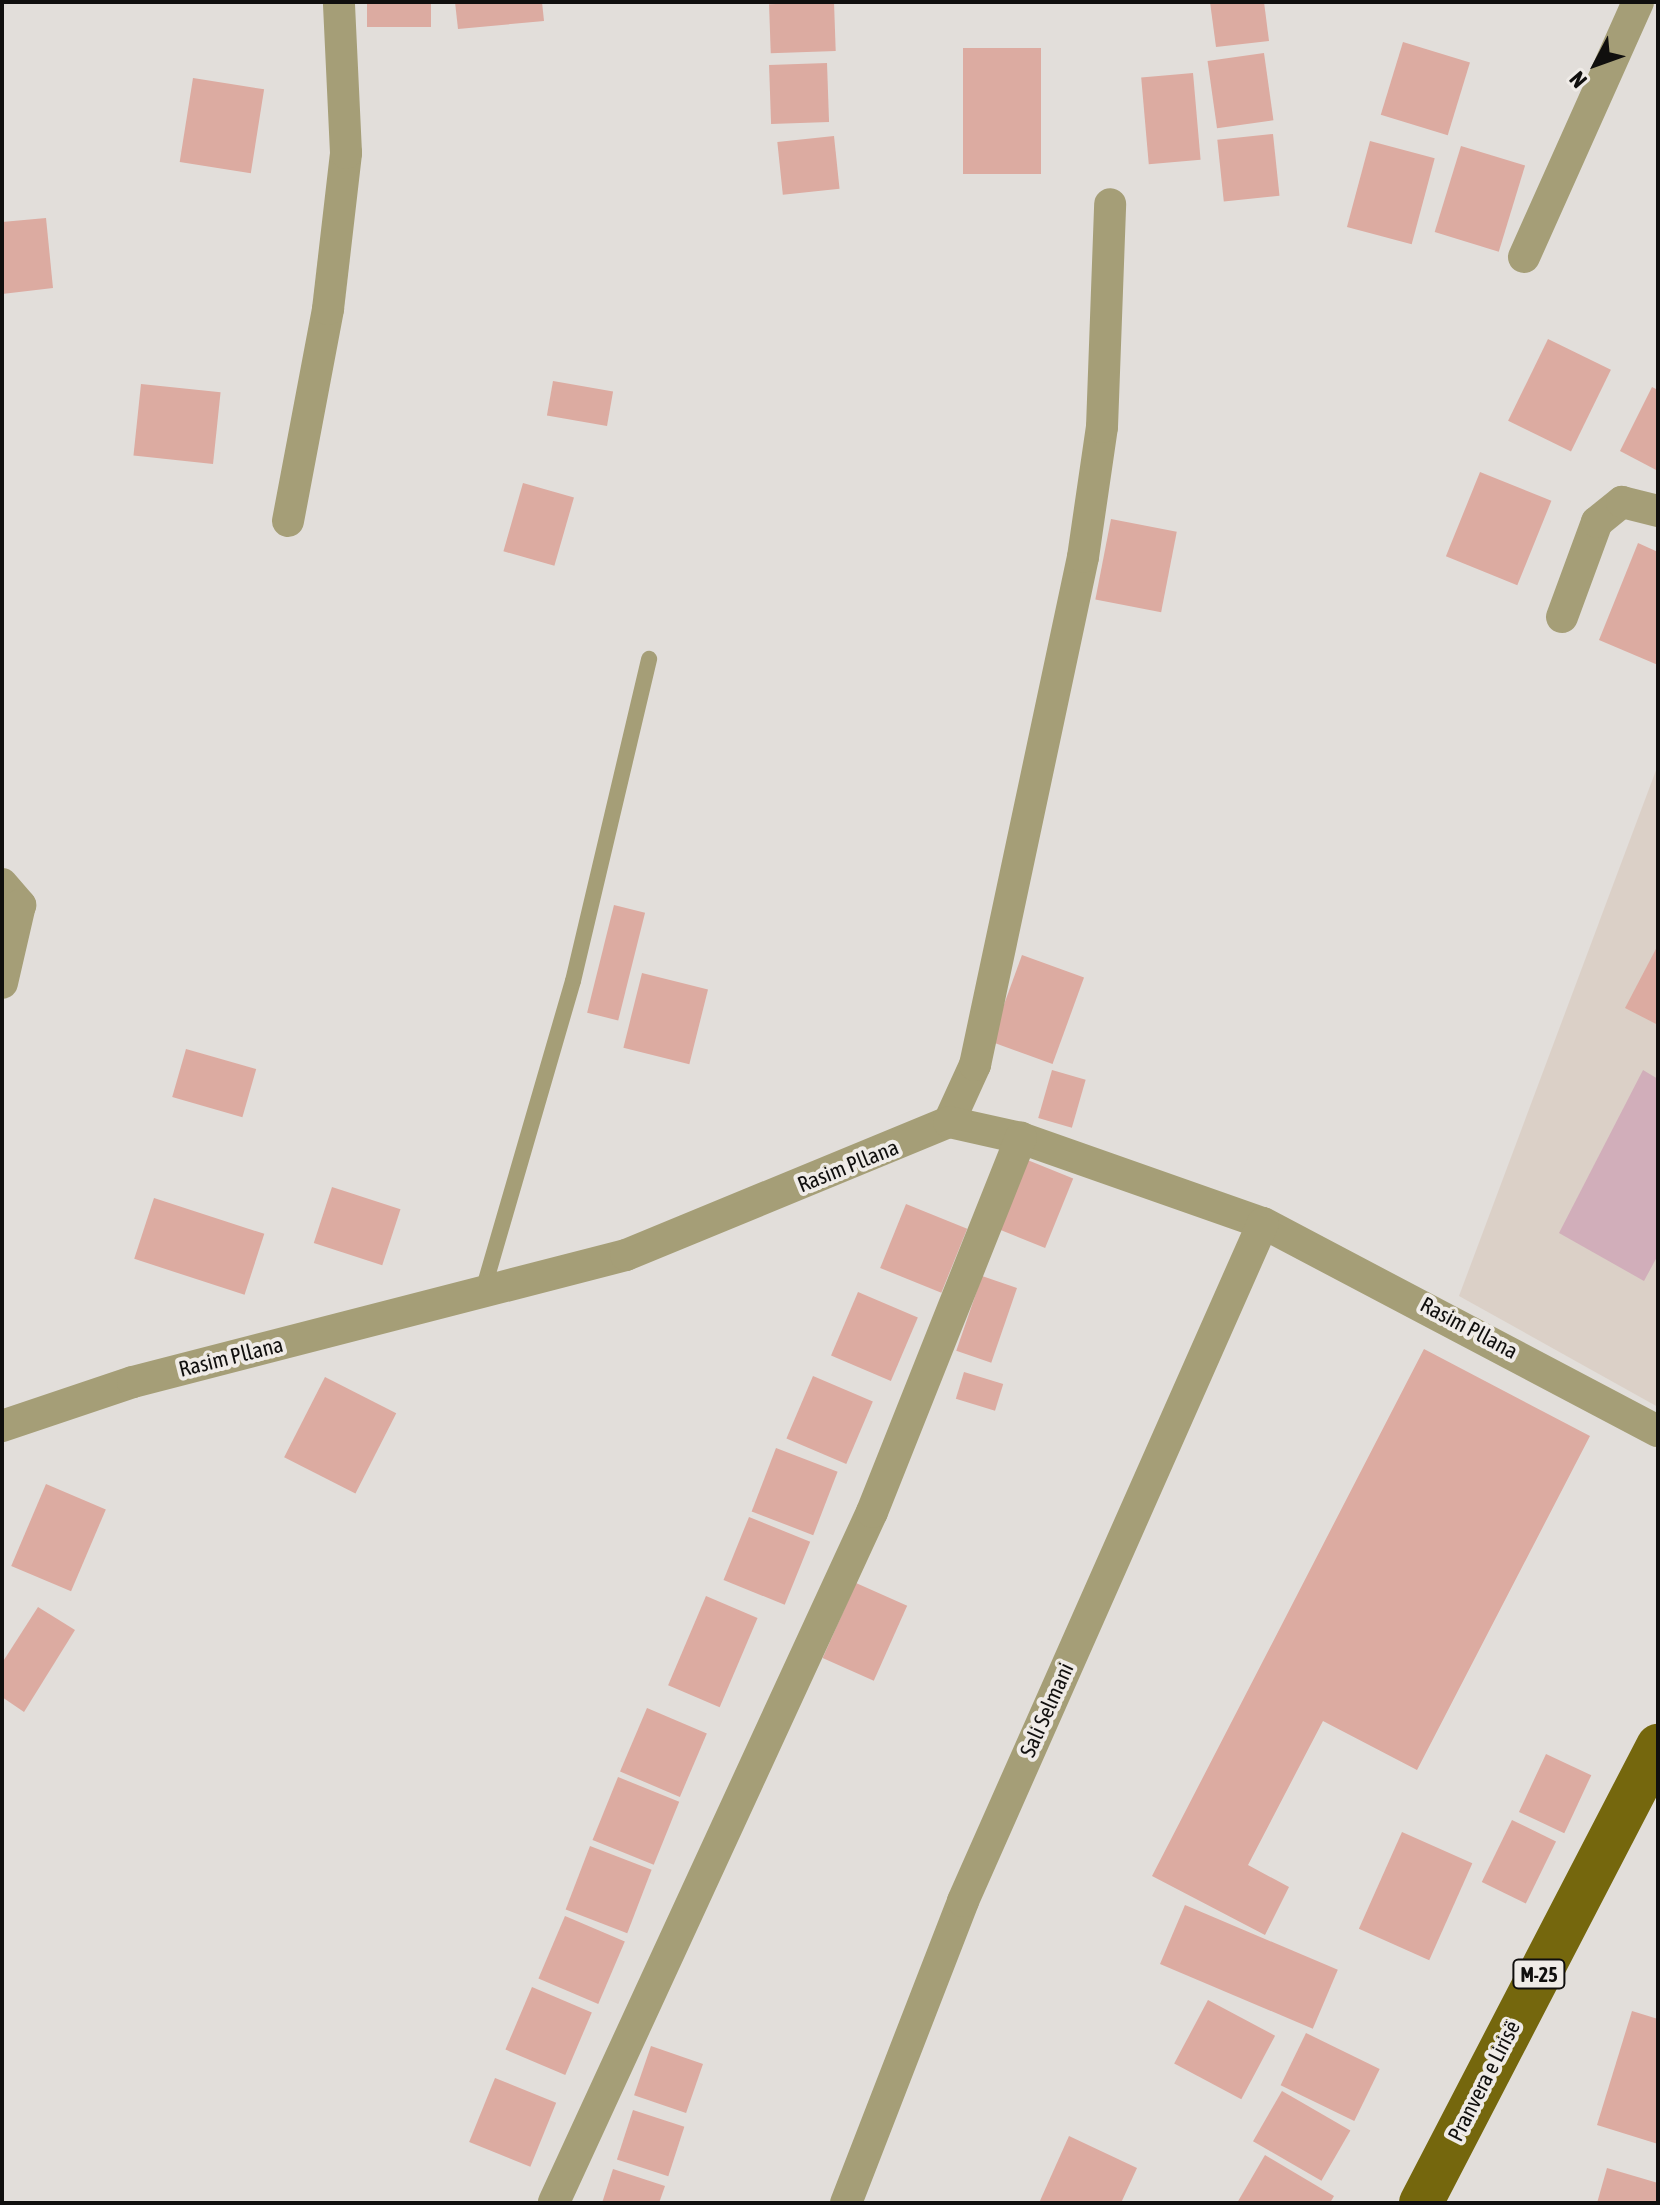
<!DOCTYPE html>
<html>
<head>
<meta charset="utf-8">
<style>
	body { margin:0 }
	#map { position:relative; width:1660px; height:2205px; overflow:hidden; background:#e2deda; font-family:"Asap Condensed",sans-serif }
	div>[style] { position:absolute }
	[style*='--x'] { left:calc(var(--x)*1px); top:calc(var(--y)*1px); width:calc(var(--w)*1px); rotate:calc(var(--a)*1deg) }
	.built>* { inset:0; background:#dbd0c7 }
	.green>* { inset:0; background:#d1aeba }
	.building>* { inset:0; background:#dcaba1; transform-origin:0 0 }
	.service>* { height:16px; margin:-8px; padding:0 8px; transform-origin:8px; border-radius:8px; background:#a59e77 }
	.minor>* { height:32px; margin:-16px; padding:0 16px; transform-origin:16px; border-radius:16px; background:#a59e77 }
	.primary>* { height:44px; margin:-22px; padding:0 22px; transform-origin:22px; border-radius:22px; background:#75670d }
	span { translate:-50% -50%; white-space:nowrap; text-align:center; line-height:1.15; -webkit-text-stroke:8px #efebe7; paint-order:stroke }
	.shield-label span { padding:2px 6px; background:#efebe7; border:2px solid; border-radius:6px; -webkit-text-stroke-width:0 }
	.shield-label { font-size:20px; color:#100f0e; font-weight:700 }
	.street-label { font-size:22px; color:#100f0e }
	.frame { position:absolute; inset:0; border:4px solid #100f0e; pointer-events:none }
	.north { position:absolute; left:1556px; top:24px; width:80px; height:80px; -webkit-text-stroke:6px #efebe7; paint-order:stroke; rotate:229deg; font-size:22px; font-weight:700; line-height:32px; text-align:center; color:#100f0e }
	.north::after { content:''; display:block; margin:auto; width:28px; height:36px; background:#100f0e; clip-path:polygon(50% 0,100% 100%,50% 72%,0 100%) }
</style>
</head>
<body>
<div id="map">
	<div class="built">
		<i style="clip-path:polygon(1658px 765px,1658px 1407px,1459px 1296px)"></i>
	</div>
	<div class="green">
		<i style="clip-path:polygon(1643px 1070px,1658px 1079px,1658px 1255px,1644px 1281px,1559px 1233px)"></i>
	</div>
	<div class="building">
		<i style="left:367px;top:2px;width:64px;height:25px"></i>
		<i style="clip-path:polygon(455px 2px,542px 2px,544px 21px,458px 29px)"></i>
		<i style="left:834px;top:2px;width:49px;height:65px;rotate:88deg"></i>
		<i style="clip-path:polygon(1210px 2px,1264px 2px,1269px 41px,1216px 47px)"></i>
		<i style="left:1403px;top:42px;width:70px;height:76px;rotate:17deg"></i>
		<i style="left:963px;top:48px;width:78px;height:126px"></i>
		<i style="left:1264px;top:53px;width:68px;height:57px;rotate:82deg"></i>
		<i style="left:827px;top:63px;width:59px;height:58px;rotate:88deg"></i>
		<i style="left:1193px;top:73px;width:87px;height:52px;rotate:85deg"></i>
		<i style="left:193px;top:78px;width:72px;height:85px;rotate:9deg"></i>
		<i style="left:1273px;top:134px;width:62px;height:56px;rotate:84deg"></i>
		<i style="left:834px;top:136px;width:53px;height:57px;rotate:84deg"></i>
		<i style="left:1370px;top:141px;width:67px;height:89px;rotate:15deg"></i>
		<i style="left:1461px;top:146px;width:67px;height:90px;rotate:17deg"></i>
		<i style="clip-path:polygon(46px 218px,53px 288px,2px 294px,2px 222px)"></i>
		<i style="left:1548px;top:339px;width:70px;height:91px;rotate:26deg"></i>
		<i style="left:553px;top:381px;width:61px;height:35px;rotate:10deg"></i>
		<i style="left:141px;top:384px;width:80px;height:72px;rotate:6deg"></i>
		<i style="clip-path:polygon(1652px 387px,1658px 390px,1658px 471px,1620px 451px)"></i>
		<i style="left:1480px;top:472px;width:77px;height:91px;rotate:22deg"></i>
		<i style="left:523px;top:483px;width:53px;height:71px;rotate:16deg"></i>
		<i style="left:1111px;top:519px;width:67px;height:82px;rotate:11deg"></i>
		<i style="clip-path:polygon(1638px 543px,1658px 552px,1658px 665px,1599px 640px)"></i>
		<i style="left:614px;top:905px;width:32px;height:111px;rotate:14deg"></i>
		<i style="clip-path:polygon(1658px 945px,1658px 1025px,1625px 1008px)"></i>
		<i style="left:1022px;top:955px;width:66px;height:92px;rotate:20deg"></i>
		<i style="left:642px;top:973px;width:68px;height:77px;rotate:14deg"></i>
		<i style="left:186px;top:1049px;width:73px;height:50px;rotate:16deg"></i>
		<i style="left:1052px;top:1070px;width:35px;height:50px;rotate:16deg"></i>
		<i style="left:1025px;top:1159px;width:52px;height:75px;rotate:22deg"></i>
		<i style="left:332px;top:1187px;width:72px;height:59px;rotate:18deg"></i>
		<i style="left:154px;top:1198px;width:116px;height:64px;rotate:18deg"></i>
		<i style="left:906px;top:1204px;width:66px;height:69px;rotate:22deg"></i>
		<i style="left:982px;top:1276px;width:37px;height:79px;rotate:19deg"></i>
		<i style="left:858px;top:1292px;width:65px;height:69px;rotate:23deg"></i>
		<i style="clip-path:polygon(1424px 1349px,1590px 1436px,1417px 1770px,1323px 1721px,1248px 1865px,1289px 1887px,1265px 1935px,1152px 1876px)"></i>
		<i style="left:964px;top:1372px;width:41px;height:28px;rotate:17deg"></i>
		<i style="left:813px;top:1376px;width:65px;height:68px;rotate:23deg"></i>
		<i style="left:325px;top:1377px;width:80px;height:90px;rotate:27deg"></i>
		<i style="left:776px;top:1448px;width:66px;height:68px;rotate:21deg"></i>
		<i style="left:46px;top:1484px;width:65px;height:89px;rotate:23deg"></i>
		<i style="left:749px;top:1517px;width:66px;height:68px;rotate:22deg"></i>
		<i style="left:856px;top:1583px;width:56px;height:82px;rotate:24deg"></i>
		<i style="left:706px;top:1596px;width:56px;height:97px;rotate:23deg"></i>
		<i style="clip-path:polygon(38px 1607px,75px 1630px,24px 1712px,2px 1697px,2px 1663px)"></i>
		<i style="left:647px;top:1708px;width:65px;height:69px;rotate:23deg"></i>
		<i style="left:1546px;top:1754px;width:50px;height:64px;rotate:25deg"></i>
		<i style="left:618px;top:1777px;width:66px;height:68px;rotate:22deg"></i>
		<i style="left:1512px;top:1820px;width:49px;height:69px;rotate:26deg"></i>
		<i style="left:1402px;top:1832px;width:77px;height:106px;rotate:24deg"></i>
		<i style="left:590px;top:1846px;width:66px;height:68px;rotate:21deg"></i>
		<i style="left:1185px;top:1905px;width:166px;height:64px;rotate:23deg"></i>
		<i style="left:565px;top:1916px;width:65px;height:68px;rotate:23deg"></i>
		<i style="left:532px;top:1987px;width:65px;height:68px;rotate:23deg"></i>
		<i style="left:1208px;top:2000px;width:76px;height:72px;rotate:28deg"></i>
		<i style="clip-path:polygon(1632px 2011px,1658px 2019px,1658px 2144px,1597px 2125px)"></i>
		<i style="left:1306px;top:2033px;width:82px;height:58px;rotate:26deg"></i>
		<i style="left:651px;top:2046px;width:55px;height:52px;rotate:19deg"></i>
		<i style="left:495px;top:2078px;width:66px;height:69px;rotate:22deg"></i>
		<i style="left:1282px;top:2091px;width:79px;height:58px;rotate:30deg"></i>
		<i style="left:633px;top:2110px;width:54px;height:52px;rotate:18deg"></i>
		<i style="clip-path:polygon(1069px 2136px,1137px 2168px,1121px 2203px,1039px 2203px)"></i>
		<i style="clip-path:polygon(1265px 2155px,1334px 2196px,1330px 2203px,1237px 2203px)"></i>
		<i style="clip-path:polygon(1607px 2168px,1658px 2183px,1658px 2203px,1597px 2203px)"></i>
		<i style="clip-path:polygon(613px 2169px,665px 2186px,659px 2203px,602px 2203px)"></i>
	</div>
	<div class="service">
		<i style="--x:482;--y:1294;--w:326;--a:-73.8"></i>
		<i style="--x:573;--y:981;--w:331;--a:-76.7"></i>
	</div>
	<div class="minor">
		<i style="--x:1524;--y:257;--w:279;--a:-65.9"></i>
		<i style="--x:288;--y:521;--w:216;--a:-79.3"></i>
		<i style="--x:328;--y:309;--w:157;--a:-83.4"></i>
		<i style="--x:346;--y:153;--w:151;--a:-92.7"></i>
		<i style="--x:1562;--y:617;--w:101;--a:-69.8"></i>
		<i style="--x:1597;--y:522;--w:32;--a:-39"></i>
		<i style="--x:1622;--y:502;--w:37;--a:14"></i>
		<i style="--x:2;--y:884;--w:28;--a:49"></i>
		<i style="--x:20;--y:905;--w:80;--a:103"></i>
		<i style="--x:949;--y:1122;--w:63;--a:-65.5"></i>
		<i style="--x:975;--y:1065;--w:519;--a:-78"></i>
		<i style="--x:1083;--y:557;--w:131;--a:-81.7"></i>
		<i style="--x:1102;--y:427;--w:223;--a:-87.9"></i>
		<i style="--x:2;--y:1426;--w:138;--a:-18.6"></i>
		<i style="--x:133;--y:1382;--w:509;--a:-14.45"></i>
		<i style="--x:626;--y:1255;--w:349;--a:-22.4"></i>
		<i style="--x:949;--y:1122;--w:74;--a:12.5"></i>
		<i style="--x:1021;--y:1138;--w:256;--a:19.4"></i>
		<i style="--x:1263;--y:1223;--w:446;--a:27.8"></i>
		<i style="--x:554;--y:2202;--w:760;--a:-65.26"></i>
		<i style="--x:872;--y:1512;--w:403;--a:-68.3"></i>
		<i style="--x:846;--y:2203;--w:324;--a:-68.8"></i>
		<i style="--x:963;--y:1901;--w:741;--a:-66.13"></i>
	</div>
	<div class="primary">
		<i style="--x:1421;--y:2203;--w:515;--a:-62.59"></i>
	</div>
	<div class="shield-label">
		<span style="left:1539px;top:1974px">M-25</span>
	</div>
	<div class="street-label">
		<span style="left:848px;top:1166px;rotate:-22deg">Rasim Pllana</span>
		<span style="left:1469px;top:1328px;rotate:28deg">Rasim Pllana</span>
		<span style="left:231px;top:1357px;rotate:-14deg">Rasim Pllana</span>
		<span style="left:1047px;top:1710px;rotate:-66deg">Sali Selmani</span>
		<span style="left:1484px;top:2081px;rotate:-63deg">Pranvera e Lirisë</span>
	</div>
	<div class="frame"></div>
	<div class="north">N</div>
</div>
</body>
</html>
